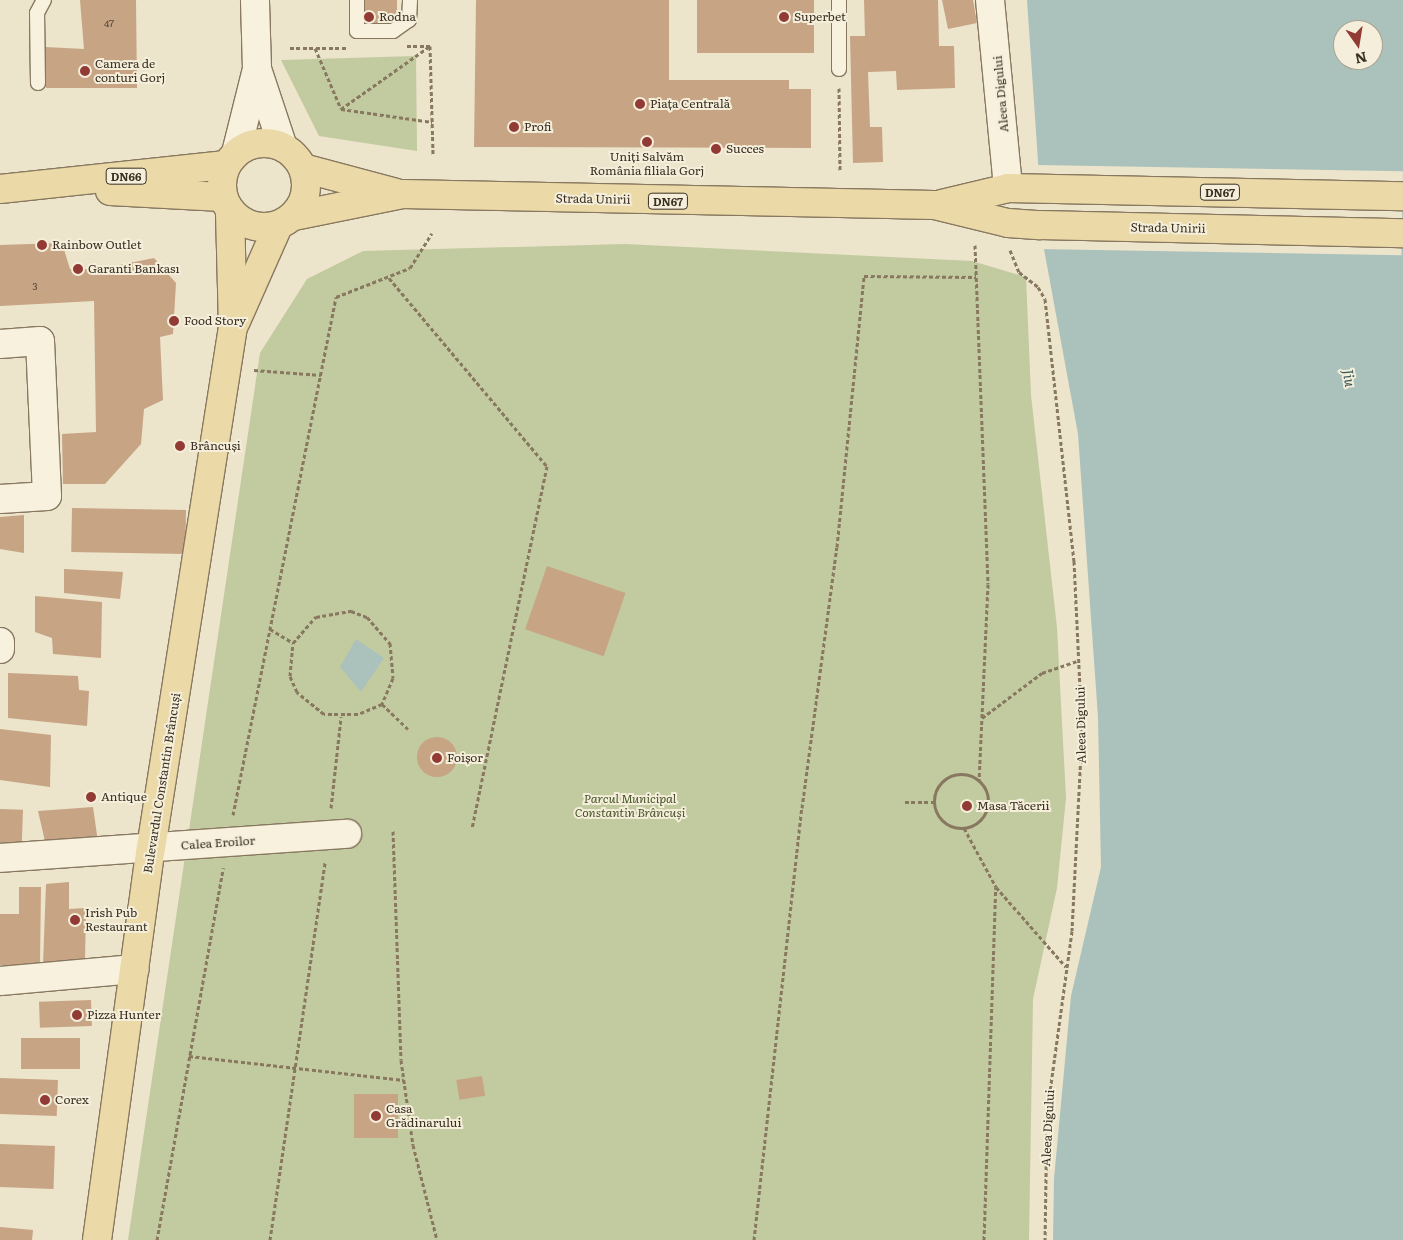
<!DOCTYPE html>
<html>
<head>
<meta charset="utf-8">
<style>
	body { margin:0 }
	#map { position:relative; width:1403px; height:1240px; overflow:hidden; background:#ece4cb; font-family:Literata,serif }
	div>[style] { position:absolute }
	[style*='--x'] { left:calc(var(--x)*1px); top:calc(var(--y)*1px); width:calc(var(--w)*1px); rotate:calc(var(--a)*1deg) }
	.green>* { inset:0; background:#c2ca9f }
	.water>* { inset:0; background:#abc1bc }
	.pier>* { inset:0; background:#ece4cb; transform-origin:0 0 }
	.building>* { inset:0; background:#c7a484; transform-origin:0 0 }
	.round { border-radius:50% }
	.path>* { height:3px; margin-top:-1.5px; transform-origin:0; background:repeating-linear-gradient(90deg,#887860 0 4px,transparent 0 6.5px) }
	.path>.ring { margin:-1.5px; padding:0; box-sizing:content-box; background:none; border:3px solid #887860; border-radius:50% }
	.roads { filter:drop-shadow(1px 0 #887860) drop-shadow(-1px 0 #887860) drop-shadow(0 1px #887860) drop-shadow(0 -1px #887860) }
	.lane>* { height:14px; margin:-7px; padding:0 7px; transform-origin:7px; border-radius:7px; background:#f7f1de }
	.street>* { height:28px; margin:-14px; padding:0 14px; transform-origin:14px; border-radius:14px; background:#f7f1de }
	.secondary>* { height:28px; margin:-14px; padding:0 14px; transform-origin:14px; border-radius:14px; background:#f7f1de }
	.primary>* { height:28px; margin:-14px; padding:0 14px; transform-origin:14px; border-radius:14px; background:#ebdaa7 }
	.primary>.ring { margin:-14px; padding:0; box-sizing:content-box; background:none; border:28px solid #ebdaa7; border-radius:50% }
	.dots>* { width:14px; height:14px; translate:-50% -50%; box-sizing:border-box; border:2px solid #f4eeda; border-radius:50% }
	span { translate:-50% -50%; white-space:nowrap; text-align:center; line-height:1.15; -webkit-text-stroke:4px #f4eeda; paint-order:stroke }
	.number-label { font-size:10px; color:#5d4c3a }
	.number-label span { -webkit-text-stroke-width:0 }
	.shield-label span { padding:1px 4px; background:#f4eeda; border:1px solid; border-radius:4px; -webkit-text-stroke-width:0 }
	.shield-label { font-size:11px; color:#3a2f22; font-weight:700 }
	.poi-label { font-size:12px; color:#3a2f22 }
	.left { translate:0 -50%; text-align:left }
	.street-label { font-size:12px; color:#3a2f22 }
	.park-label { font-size:12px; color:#47542a; font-style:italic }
	.water-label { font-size:14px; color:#335858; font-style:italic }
	.north { position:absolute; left:1333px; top:20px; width:50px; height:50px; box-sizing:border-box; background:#f4eeda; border:1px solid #aaa290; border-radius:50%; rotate:167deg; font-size:14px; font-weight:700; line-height:20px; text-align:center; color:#3a2f22 }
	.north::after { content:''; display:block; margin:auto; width:18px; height:22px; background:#923a34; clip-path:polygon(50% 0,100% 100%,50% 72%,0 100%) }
</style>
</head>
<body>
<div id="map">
	<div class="green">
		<i style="clip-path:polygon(416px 56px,417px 151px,319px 136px,281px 60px)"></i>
		<i style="clip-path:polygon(625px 244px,972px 261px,1026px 277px,1031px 395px,1057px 628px,1066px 798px,1057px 888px,1033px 999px,1029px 1240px,128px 1240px,260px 353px,307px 279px,363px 251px)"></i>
	</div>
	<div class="water">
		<i style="clip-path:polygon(evenodd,1027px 0,1403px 0,1403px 1240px,1053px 1240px,1054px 1179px,1071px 996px,1101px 867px,1098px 717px,1078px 434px,1044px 249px,1027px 0,1343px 30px,1373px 30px,1373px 60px,1343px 60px,1343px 30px)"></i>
		<i style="clip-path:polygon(356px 639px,384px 658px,361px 692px,340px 667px)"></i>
	</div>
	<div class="pier">
		<i style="left:1038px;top:165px;width:365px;height:84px;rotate:1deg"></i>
	</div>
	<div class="building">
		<i style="clip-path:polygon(80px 0,136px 0,137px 88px,46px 88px,45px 47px,84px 49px)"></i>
		<i style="left:362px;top:0;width:35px;height:23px"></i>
		<i style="clip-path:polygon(476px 0,669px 0,669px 80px,789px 80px,789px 89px,811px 89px,811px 148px,474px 147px)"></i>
		<i style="left:697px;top:0;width:117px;height:53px"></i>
		<i style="clip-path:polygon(864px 0,938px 0,939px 46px,954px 46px,955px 88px,897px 90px,896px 71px,868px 72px,870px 127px,882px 127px,883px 162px,853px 163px,850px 36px,865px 36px)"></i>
		<i style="clip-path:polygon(942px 0,973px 0,977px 23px,948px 29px)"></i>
		<i style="clip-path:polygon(62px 243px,70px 269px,100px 269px,154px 258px,176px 283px,173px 334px,160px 337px,163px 400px,144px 409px,141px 444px,105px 484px,63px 484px,62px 434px,96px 432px,94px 301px,0 306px,0 245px)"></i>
		<i style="left:72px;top:508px;width:114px;height:44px;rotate:1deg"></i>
		<i style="clip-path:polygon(24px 515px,24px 553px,0 549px,0 517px)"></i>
		<i style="left:547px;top:566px;width:83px;height:67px;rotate:19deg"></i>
		<i style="clip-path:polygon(64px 569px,123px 572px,120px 599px,64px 593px)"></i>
		<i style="clip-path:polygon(35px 596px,102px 602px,101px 658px,53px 654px,52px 638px,35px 632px)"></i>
		<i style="clip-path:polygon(8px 673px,78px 676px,79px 690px,89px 691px,87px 726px,8px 718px)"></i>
		<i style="clip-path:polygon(0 729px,51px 735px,50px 787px,0 780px)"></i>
		<i class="round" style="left:417px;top:737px;width:40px;height:40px"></i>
		<i style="clip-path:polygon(93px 807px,99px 849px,47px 850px,38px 811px)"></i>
		<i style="left:0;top:809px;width:23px;height:44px;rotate:2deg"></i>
		<i style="clip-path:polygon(69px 882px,69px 909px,86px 908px,85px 961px,43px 964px,46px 884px)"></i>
		<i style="clip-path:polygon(19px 887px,41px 887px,40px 965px,0 965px,0 914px,19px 914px)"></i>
		<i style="left:91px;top:1000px;width:26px;height:52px;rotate:88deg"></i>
		<i style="left:21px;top:1038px;width:59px;height:31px"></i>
		<i style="left:482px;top:1076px;width:20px;height:26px;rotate:81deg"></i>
		<i style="left:0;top:1078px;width:58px;height:36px;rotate:2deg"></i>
		<i style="left:354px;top:1094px;width:44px;height:44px"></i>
		<i style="left:0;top:1144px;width:55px;height:43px;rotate:2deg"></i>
		<i style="clip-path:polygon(0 1227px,33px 1230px,32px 1240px,0 1240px)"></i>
	</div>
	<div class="path">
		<i style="--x:407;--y:46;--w:23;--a:0"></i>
		<i style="--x:430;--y:46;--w:108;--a:88.4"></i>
		<i style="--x:290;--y:48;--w:56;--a:0"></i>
		<i style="--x:315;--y:48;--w:66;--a:66.9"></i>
		<i style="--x:341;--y:109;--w:92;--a:8.1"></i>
		<i style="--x:839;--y:88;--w:83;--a:89.3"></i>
		<i style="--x:341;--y:109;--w:109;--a:-35.3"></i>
		<i style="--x:975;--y:245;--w:339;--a:87.8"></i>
		<i style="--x:988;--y:584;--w:197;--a:92.6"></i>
		<i style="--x:1010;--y:250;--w:24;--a:68"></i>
		<i style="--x:1019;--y:272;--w:24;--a:38"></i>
		<i style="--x:1038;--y:287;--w:14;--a:60"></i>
		<i style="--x:1045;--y:299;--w:264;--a:83.7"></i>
		<i style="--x:1074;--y:561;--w:172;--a:87.3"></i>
		<i style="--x:1082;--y:733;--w:198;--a:92.9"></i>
		<i style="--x:1072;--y:931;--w:185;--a:97.8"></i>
		<i style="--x:1047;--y:1114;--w:126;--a:90.9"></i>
		<i style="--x:389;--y:278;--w:246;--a:50"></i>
		<i style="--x:547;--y:466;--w:369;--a:101.7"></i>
		<i style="--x:254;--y:370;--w:67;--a:4.3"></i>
		<i style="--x:351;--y:611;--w:17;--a:21"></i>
		<i style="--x:367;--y:617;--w:35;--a:49"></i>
		<i style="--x:390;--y:643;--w:35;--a:85"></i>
		<i style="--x:393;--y:678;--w:28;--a:113"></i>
		<i style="--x:382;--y:704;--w:26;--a:157"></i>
		<i style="--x:358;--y:714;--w:34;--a:180"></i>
		<i style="--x:324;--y:714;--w:35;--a:-141"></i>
		<i style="--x:297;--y:692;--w:17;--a:-114"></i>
		<i style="--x:290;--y:676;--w:33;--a:-85"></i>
		<i style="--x:293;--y:643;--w:35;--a:-49"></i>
		<i style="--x:316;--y:617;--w:36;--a:-10"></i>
		<i style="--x:270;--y:629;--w:27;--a:31"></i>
		<i style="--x:382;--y:704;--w:36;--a:44"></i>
		<i style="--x:982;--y:718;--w:75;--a:-36.9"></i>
		<i style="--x:1042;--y:673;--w:39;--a:-19"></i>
		<i class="ring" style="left:934px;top:774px;width:51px;height:51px"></i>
		<i style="--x:905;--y:802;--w:29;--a:0"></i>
		<i style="--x:331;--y:808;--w:92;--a:-83.7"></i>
		<i style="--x:233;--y:815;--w:528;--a:-78.75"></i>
		<i style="--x:336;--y:297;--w:79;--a:-21.4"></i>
		<i style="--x:410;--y:268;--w:41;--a:-57.8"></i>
		<i style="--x:964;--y:828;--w:67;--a:61.5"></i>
		<i style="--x:996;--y:887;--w:106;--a:48.8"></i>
		<i style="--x:393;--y:831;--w:229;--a:88"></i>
		<i style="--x:401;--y:1060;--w:86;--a:82"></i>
		<i style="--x:413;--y:1145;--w:98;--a:75.8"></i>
		<i style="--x:189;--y:1056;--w:216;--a:6.4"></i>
		<i style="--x:157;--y:1240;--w:378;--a:-79.9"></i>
		<i style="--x:270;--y:1240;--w:383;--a:-81.7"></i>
		<i style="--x:754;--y:1240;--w:435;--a:-83.7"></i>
		<i style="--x:802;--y:808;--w:263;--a:-82.4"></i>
		<i style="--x:837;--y:547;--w:272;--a:-84.3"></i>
		<i style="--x:864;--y:276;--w:112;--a:0.5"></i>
		<i style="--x:984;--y:1240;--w:353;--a:-88.1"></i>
	</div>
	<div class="roads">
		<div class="lane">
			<i style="--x:357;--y:0;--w:31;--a:90"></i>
			<i style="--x:357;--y:31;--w:36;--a:0"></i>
			<i style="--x:393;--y:31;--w:19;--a:-35"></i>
			<i style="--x:409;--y:20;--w:20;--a:-87"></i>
			<i style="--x:839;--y:69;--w:69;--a:-90"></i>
			<i style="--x:38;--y:83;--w:70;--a:-90.8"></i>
			<i style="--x:37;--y:13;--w:15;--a:-62"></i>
		</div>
		<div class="street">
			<i style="--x:990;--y:0;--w:189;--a:84.5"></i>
			<i style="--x:0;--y:344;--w:40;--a:-4.3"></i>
			<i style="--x:40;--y:341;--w:155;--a:87.4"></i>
			<i style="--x:47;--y:496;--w:47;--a:176.3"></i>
			<i style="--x:0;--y:642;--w:7;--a:90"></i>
			<i style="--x:0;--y:858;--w:348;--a:-4"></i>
			<i style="--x:0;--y:981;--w:135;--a:-5.1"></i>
		</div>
		<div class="secondary">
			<i style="--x:257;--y:69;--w:82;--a:71.6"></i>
			<i style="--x:236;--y:153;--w:87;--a:-76"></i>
			<i style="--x:257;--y:69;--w:69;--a:-91.7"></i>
		</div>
		<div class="primary">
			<i class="ring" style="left:222px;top:143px;width:56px;height:56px"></i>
			<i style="--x:303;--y:168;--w:96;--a:15"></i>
			<i style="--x:0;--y:189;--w:227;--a:-6.1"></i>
			<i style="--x:110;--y:191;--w:112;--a:3.1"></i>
			<i style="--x:941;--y:204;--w:69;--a:-13.4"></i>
			<i style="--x:1008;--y:188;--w:395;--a:1.2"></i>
			<i style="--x:294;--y:216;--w:111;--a:-11.4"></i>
			<i style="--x:403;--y:194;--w:531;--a:1.19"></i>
			<i style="--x:934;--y:205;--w:76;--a:13.7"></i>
			<i style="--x:1008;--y:223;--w:32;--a:4"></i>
			<i style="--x:1040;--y:225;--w:363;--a:1.3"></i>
			<i style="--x:236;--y:321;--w:104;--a:-66.1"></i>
			<i style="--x:97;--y:1240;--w:396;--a:-82.2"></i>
			<i style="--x:151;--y:848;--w:527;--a:-81.06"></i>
			<i style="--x:233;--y:327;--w:115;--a:-91.5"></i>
		</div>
	</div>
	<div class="dots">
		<i style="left:369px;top:17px;background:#923a34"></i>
		<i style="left:784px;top:17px;background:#923a34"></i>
		<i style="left:85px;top:71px;background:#923a34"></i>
		<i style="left:640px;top:104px;background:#923a34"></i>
		<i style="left:514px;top:127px;background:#923a34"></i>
		<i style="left:647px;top:142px;background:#923a34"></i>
		<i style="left:716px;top:149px;background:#923a34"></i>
		<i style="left:42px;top:245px;background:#923a34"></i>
		<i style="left:78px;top:269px;background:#923a34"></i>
		<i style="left:174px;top:321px;background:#923a34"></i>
		<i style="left:180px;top:446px;background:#923a34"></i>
		<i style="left:437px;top:758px;background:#923a34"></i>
		<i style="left:91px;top:797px;background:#923a34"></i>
		<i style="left:967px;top:806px;background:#923a34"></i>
		<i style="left:75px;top:920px;background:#923a34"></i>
		<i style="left:77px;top:1015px;background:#923a34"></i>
		<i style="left:45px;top:1100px;background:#923a34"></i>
		<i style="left:376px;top:1116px;background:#923a34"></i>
	</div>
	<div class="number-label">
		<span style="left:109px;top:23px">47</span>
		<span style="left:35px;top:286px">3</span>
	</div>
	<div class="shield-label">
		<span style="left:126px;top:176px">DN66</span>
		<span style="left:1220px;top:192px">DN67</span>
		<span style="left:668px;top:201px">DN67</span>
	</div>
	<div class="poi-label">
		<span class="left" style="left:379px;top:17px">Rodna</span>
		<span class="left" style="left:794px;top:17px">Superbet</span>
		<span class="left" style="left:95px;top:71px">Camera de<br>conturi Gorj</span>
		<span class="left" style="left:650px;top:104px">Piața Centrală</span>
		<span class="left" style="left:524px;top:127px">Profi</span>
		<span class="left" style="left:726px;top:149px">Succes</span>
		<span style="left:647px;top:164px">Uniți Salvăm<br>România filiala Gorj</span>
		<span class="left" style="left:52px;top:245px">Rainbow Outlet</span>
		<span class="left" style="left:88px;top:269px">Garanti Bankası</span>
		<span class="left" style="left:184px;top:321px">Food Story</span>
		<span class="left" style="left:190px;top:446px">Brâncuși</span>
		<span class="left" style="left:447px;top:758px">Foișor</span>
		<span class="left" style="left:101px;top:797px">Antique</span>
		<span class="left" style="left:977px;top:806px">Masa Tăcerii</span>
		<span class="left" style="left:85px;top:920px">Irish Pub<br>Restaurant</span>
		<span class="left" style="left:87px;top:1015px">Pizza Hunter</span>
		<span class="left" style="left:55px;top:1100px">Corex</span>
		<span class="left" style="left:386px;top:1116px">Casa<br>Grădinarului</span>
	</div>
	<div class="street-label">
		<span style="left:1001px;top:94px;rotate:-95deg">Aleea Digului</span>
		<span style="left:593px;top:199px;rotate:1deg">Strada Unirii</span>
		<span style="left:1168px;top:228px;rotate:1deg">Strada Unirii</span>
		<span style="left:1081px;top:725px;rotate:-91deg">Aleea Digului</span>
		<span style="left:162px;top:783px;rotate:-81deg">Bulevardul Constantin Brâncuși</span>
		<span style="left:218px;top:843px;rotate:-4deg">Calea Eroilor</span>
		<span style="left:1048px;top:1128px;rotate:-87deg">Aleea Digului</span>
	</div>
	<div class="park-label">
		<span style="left:630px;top:806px">Parcul Municipal<br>Constantin Brâncuși</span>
	</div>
	<div class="water-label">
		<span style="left:1350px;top:378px;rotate:82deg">Jiu</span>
	</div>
	<div class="north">N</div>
</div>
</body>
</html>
